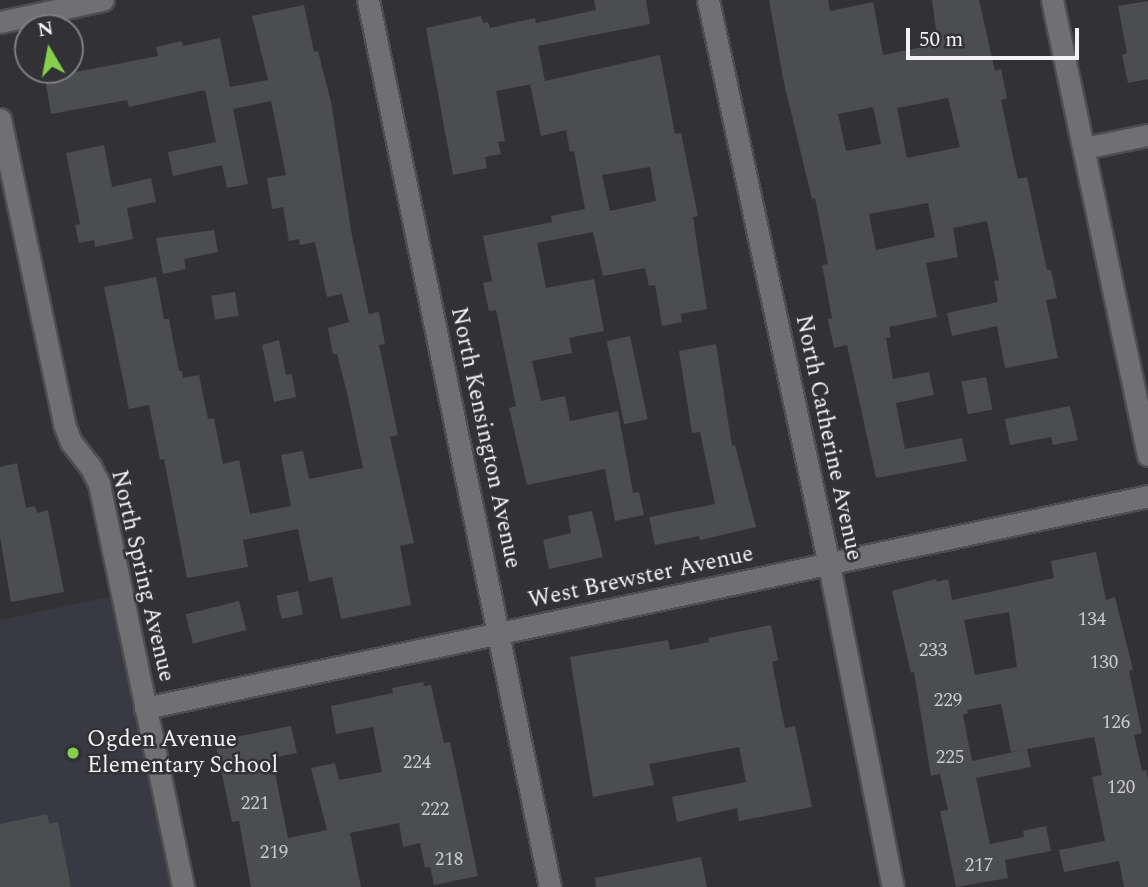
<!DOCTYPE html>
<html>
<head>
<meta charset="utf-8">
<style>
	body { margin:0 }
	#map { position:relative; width:1148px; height:887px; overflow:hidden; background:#323236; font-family:Spectral,serif }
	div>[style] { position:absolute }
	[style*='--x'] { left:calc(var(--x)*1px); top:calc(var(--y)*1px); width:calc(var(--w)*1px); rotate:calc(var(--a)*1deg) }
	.built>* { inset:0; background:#393943 }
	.building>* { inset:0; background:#4c4d51; transform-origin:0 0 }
	.roads { filter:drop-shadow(2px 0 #4e4e51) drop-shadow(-2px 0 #4e4e51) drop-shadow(0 2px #4e4e51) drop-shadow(0 -2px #4e4e51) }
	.street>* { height:21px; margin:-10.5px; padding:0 10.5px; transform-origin:10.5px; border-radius:10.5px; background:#6f6f74 }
	.dots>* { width:19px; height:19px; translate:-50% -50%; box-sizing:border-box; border:4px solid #323236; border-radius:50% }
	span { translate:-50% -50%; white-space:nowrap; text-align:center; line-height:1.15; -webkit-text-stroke:5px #323236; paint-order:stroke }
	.number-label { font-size:19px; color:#c9cacd }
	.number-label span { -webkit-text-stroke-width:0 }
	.street-label { font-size:23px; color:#f3f3f6 }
	.poi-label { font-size:23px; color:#f3f3f6 }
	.left { translate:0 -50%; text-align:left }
	.north { position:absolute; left:14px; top:14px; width:70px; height:70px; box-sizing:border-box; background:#323236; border:2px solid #7f7f83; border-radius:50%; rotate:350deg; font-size:19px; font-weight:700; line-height:28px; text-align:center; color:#f3f3f6 }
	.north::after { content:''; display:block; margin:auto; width:24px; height:32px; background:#85cf4c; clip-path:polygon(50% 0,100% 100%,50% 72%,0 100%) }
	.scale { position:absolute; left:906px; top:28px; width:173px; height:32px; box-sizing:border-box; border:4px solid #f3f3f6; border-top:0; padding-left:9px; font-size:21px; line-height:24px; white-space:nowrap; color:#f3f3f6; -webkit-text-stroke:5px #323236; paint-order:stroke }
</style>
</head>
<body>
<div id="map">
	<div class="built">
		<i style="clip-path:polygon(113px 596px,174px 887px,0 887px,0 620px)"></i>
	</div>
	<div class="building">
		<i style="clip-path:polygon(evenodd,594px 0,646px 0,650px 24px,538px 46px,545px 81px,660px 55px,675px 134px,681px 133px,698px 216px,693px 217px,707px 309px,681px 314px,682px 322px,662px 326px,655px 285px,649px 286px,645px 268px,603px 276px,593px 232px,537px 243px,546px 288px,594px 279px,604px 331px,569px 338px,572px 353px,532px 361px,541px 401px,565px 396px,570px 421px,618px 411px,633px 493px,639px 492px,644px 515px,615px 521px,605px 469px,527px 485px,509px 408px,516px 406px,496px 310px,489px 311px,483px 283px,492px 281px,483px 236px,552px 222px,551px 216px,585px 209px,574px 151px,570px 152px,566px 130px,541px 136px,530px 84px,542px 82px,496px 91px,505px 141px,498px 142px,501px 154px,485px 157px,487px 168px,453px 175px,426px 28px,481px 16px,483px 23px,488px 22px,490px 28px,535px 18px,536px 23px,596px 10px,594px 0,650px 167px,656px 201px,610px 211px,602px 175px,650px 167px)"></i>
		<i style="clip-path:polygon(evenodd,769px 0,828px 0,830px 11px,873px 2px,883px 55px,938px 44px,932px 0,979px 0,995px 71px,1001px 69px,1007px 98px,1001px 100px,1018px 179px,1027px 177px,1047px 270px,1051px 270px,1057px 298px,1046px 300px,1058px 358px,1005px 368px,997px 326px,952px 336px,947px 313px,998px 302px,994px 281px,999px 280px,987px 221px,953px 228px,958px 257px,926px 263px,937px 317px,889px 327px,891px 337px,886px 338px,893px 379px,929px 372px,934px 395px,896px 403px,905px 449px,962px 438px,967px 461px,876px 478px,847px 345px,834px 348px,828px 319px,832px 318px,822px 265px,828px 264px,815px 198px,812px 199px,784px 83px,769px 0,948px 98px,960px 147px,907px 158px,897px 108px,948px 98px,769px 0,873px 107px,881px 144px,846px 151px,838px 114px,873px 107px,769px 0,928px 203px,935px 237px,876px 250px,869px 214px,928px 203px)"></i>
		<i style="clip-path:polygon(1148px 1px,1148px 79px,1128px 83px,1122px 55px,1127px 53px,1118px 6px)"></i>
		<i style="clip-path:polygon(304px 5px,314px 52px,318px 51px,331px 102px,352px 236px,369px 314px,379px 312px,385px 344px,379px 345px,398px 435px,390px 437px,414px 543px,400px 546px,411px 605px,341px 619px,332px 577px,309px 582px,298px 529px,243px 540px,248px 567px,187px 578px,164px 459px,160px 460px,149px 405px,129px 409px,104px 287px,156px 277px,164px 319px,169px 319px,179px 371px,182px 371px,183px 378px,199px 375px,208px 419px,214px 418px,223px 464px,239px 460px,250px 514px,291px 506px,281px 455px,303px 451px,309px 479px,363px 468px,348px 397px,337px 354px,333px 354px,328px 328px,349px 322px,342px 294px,327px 297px,315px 242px,300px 245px,299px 239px,289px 241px,283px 207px,272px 209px,267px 178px,286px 175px,271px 101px,233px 109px,248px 184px,227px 188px,222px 165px,173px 176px,168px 152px,216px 142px,205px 90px,129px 107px,127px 100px,51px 114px,45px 78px,158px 56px,156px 47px,182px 41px,183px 46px,220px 38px,230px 87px,268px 80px,252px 16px)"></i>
		<i style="clip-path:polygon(104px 145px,112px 187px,151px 178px,156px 202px,127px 208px,133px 239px,95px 247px,94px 240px,79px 243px,75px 225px,80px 224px,66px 153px)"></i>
		<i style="clip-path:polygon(214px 230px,218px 252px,184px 259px,186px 269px,163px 274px,156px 238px)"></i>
		<i style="left:235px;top:292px;width:24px;height:24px;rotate:81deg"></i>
		<i style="left:630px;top:336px;width:85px;height:24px;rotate:78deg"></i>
		<i style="clip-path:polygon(279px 340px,286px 375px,292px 374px,296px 397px,274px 402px,262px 345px)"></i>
		<i style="clip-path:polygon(716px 344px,732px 446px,735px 445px,756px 527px,700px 540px,699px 536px,655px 545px,649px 517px,715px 504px,700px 432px,692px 433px,679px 351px)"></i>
		<i style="left:986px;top:377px;width:33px;height:25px;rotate:79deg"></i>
		<i style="clip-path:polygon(1070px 406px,1078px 440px,1053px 445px,1051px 437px,1010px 445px,1005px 419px)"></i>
		<i style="clip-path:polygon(17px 463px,26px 508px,35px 506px,37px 513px,48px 510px,64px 592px,11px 602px,0 537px,0 467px)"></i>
		<i style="clip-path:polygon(592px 511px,603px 557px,549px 569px,543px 540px,571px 533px,568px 516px)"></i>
		<i style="clip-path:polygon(evenodd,1096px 552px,1106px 600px,1115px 597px,1133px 670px,1129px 671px,1142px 733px,1134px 735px,1142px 771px,1146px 770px,1148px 779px,1148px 887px,1124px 887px,1119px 861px,1064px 872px,1059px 850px,1105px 841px,1092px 777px,1102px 775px,1094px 737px,1011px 752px,1001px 704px,967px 710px,968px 713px,963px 715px,972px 761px,1027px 749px,1031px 767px,976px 778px,990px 844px,1024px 837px,1023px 831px,1046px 826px,1051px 851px,1005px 860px,1008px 878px,956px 887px,940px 811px,948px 810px,940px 774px,931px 776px,914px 672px,911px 673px,892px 591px,936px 579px,937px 582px,948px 579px,952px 600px,1054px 578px,1051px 561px,1096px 552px,1009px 612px,1017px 667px,975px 675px,964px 620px,1009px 612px)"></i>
		<i style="left:298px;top:591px;width:24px;height:22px;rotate:78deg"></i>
		<i style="left:239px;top:601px;width:30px;height:55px;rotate:76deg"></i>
		<i style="clip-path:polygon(771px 625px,778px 660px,772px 662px,785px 728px,795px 726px,812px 807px,739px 821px,737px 808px,677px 822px,672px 797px,746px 782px,739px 747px,649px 764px,654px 785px,593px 797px,570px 657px,668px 640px,670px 650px,709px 642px,708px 638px)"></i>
		<i style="clip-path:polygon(423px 682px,424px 686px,431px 685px,444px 743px,450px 742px,478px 876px,434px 885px,430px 867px,425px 868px,420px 843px,403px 847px,399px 823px,350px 833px,361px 887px,251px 887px,239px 821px,232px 822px,215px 741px,291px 726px,297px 753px,272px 758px,288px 838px,327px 830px,311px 768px,335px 763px,339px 780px,382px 772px,373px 727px,336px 734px,331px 706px,393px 693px,392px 688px)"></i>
		<i style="clip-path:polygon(47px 814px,49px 824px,58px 822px,71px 887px,0 887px,0 824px)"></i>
		<i style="clip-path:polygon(701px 857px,707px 887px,596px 887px,595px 878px)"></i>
	</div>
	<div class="roads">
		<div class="street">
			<i style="--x:368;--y:0;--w:905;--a:78.4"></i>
			<i style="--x:708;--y:0;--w:578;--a:77.91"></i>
			<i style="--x:829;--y:565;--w:328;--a:78.8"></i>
			<i style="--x:1052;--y:0;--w:465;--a:78.1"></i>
			<i style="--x:0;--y:22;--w:105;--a:-12.1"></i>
			<i style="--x:0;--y:119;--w:312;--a:78.1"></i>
			<i style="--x:64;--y:424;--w:19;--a:69"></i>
			<i style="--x:71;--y:442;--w:31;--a:52"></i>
			<i style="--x:90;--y:466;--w:20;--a:63"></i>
			<i style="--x:99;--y:484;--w:412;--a:78.2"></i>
			<i style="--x:1084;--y:148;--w:65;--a:-11.5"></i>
			<i style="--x:145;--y:708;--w:1025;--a:-11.93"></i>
		</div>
	</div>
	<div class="dots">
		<i style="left:73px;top:753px;background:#85cf4c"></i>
	</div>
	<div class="number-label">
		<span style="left:1092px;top:620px">134</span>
		<span style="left:933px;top:651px">233</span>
		<span style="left:1104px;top:663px">130</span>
		<span style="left:948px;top:701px">229</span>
		<span style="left:1116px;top:723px">126</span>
		<span style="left:950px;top:758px">225</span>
		<span style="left:417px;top:763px">224</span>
		<span style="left:1121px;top:788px">120</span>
		<span style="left:255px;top:804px">221</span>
		<span style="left:435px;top:810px">222</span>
		<span style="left:274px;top:853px">219</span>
		<span style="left:449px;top:860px">218</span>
		<span style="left:979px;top:866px">217</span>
	</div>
	<div class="street-label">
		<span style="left:485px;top:438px;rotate:78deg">North Kensington Avenue</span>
		<span style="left:828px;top:438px;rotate:78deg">North Catherine Avenue</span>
		<span style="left:142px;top:576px;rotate:77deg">North Spring Avenue</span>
		<span style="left:641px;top:578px;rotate:-12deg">West Brewster Avenue</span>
	</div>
	<div class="poi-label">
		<span class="left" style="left:87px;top:753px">Ogden Avenue<br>Elementary School</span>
	</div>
	<div class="north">N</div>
	<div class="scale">50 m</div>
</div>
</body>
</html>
